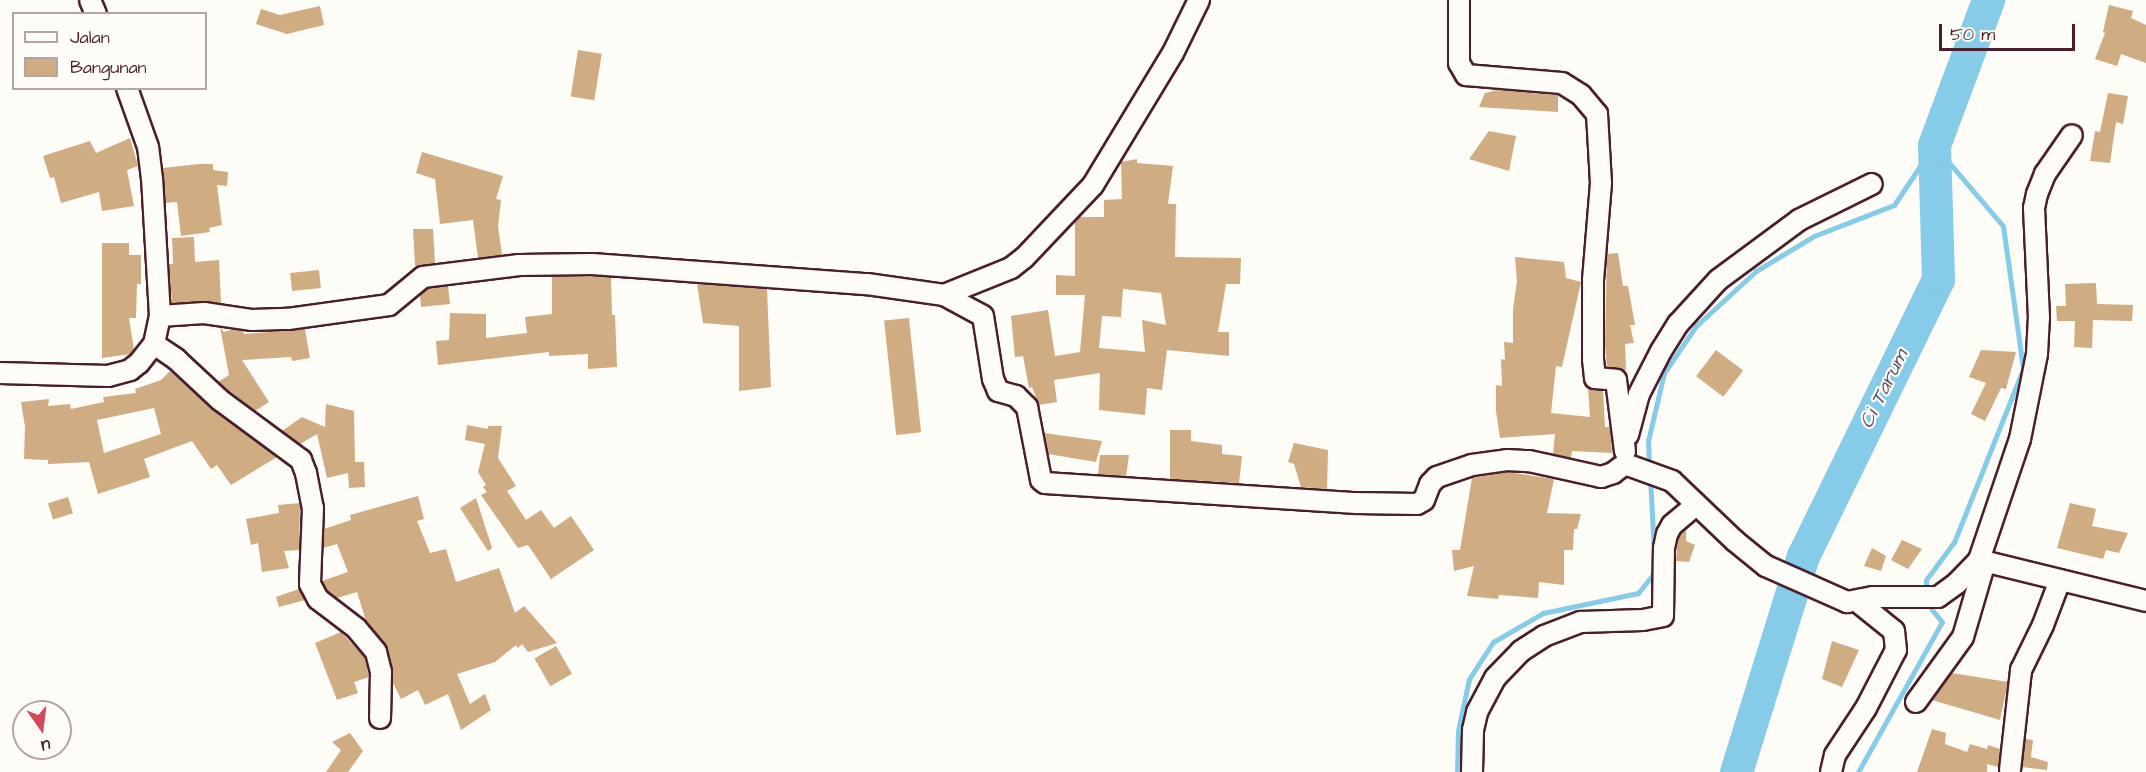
<!DOCTYPE html>
<html>
<head>
<meta charset="utf-8">
<style>
	body { margin:0 }
	#map { position:relative; width:2146px; height:772px; overflow:hidden; background:#fdfcf7; font-family:"Architects Daughter",sans-serif }
	div>[style] { position:absolute }
	[style*='--x'] { left:calc(var(--x)*1px); top:calc(var(--y)*1px); width:calc(var(--w)*1px); rotate:calc(var(--a)*1deg) }
	.stream>* { height:5px; margin:-2.5px; padding:0 2.5px; transform-origin:2.5px; border-radius:2.5px; background:#86cbe7 }
	.river>* { height:33px; margin:-16.5px; padding:0 16.5px; transform-origin:16.5px; border-radius:16.5px; background:#86cbe7 }
	.building>* { inset:0; background:#d0ac83; transform-origin:0 0 }
	.roads { filter:drop-shadow(2px 0 #4a1f2b) drop-shadow(-2px 0 #4a1f2b) drop-shadow(0 2px #4a1f2b) drop-shadow(0 -2px #4a1f2b) }
	.street>* { height:20px; margin:-10px; padding:0 10px; transform-origin:10px; border-radius:10px; background:#fdfcf7 }
	span { translate:-50% -50%; white-space:nowrap; text-align:center; line-height:1.15; -webkit-text-stroke:4.5px #fdfcf7; paint-order:stroke }
	.water-label { font-size:20px; color:#5c5363; font-style:italic }
	.legend { position:absolute; left:12px; top:12px; width:195px; height:78px; box-sizing:border-box; background:#fdfcf7; border:2px solid #b5a4a5; margin:0; padding:8px 10px; list-style:none; font-size:18px; color:#4a1f2b }
	.legend li { display:flex; align-items:center; gap:12px; height:30px }
	.legend b { width:30px; border:2px solid #b5a4a5 }
	.north { position:absolute; left:12px; top:700px; width:60px; height:60px; box-sizing:border-box; background:#fdfcf7; border:2px solid #b5a4a5; border-radius:50%; rotate:166deg; font-size:16px; font-weight:700; line-height:24px; text-align:center; color:#4a1f2b }
	.north::after { content:''; display:block; margin:auto; width:21px; height:27px; background:#d1495b; clip-path:polygon(50% 0,100% 100%,50% 72%,0 100%) }
	.scale { position:absolute; left:1939px; top:24px; width:136px; height:27px; box-sizing:border-box; border:3px solid #4a1f2b; border-top:0; padding-left:8px; font-size:18px; line-height:21px; white-space:nowrap; color:#4a1f2b; -webkit-text-stroke:4px #fdfcf7; paint-order:stroke }
</style>
</head>
<body>
<div id="map">
	<div class="stream">
		<i style="--x:1649;--y:467;--w:26;--a:-92"></i>
		<i style="--x:1648;--y:441;--w:70;--a:-76.8"></i>
		<i style="--x:1664;--y:373;--w:57;--a:-55.8"></i>
		<i style="--x:1696;--y:326;--w:81;--a:-42.5"></i>
		<i style="--x:1756;--y:271;--w:68;--a:-31.1"></i>
		<i style="--x:1814;--y:236;--w:86;--a:-21.2"></i>
		<i style="--x:1894;--y:205;--w:72;--a:-56.3"></i>
		<i style="--x:1934;--y:145;--w:106;--a:49.6"></i>
		<i style="--x:2003;--y:226;--w:144;--a:82"></i>
		<i style="--x:2023;--y:369;--w:186;--a:111.7"></i>
		<i style="--x:1954;--y:542;--w:47;--a:126.4"></i>
		<i style="--x:1926;--y:580;--w:13;--a:90"></i>
		<i style="--x:1457;--y:772;--w:41;--a:-88.6"></i>
		<i style="--x:1458;--y:731;--w:53;--a:-78.1"></i>
		<i style="--x:1469;--y:679;--w:44;--a:-57"></i>
		<i style="--x:1493;--y:642;--w:58;--a:-30.1"></i>
		<i style="--x:1543;--y:613;--w:97;--a:-11.9"></i>
		<i style="--x:1638;--y:593;--w:27;--a:-51"></i>
		<i style="--x:1655;--y:572;--w:96;--a:-93"></i>
		<i style="--x:1858;--y:772;--w:172;--a:-60.8"></i>
		<i style="--x:1942;--y:622;--w:26;--a:-129"></i>
	</div>
	<div class="river">
		<i style="--x:1736;--y:772;--w:226;--a:-72.8"></i>
		<i style="--x:1803;--y:556;--w:308;--a:-64"></i>
		<i style="--x:1938;--y:279;--w:134;--a:-91.7"></i>
		<i style="--x:1934;--y:145;--w:155;--a:-69.6"></i>
	</div>
	<div class="building">
		<i style="clip-path:polygon(2109px 5px,2133px 11px,2131px 18px,2146px 25px,2146px 63px,2121px 54px,2117px 66px,2095px 59px,2105px 33px,2103px 32px)"></i>
		<i style="clip-path:polygon(320px 6px,324px 25px,287px 34px,256px 24px,261px 9px,280px 15px)"></i>
		<i style="left:578px;top:50px;width:24px;height:47px;rotate:9deg"></i>
		<i style="clip-path:polygon(1498px 90px,1558px 95px,1558px 112px,1479px 107px,1485px 93px)"></i>
		<i style="clip-path:polygon(2108px 93px,2128px 96px,2123px 124px,2116px 122px,2110px 163px,2090px 161px,2095px 131px,2100px 132px)"></i>
		<i style="clip-path:polygon(1489px 131px,1516px 136px,1509px 171px,1469px 159px)"></i>
		<i style="clip-path:polygon(130px 138px,138px 166px,127px 170px,134px 206px,102px 211px,99px 192px,61px 203px,54px 177px,50px 178px,43px 156px,90px 141px,96px 153px)"></i>
		<i style="clip-path:polygon(422px 152px,503px 176px,496px 199px,501px 200px,498px 226px,502px 255px,478px 258px,473px 220px,440px 224px,435px 179px,416px 173px)"></i>
		<i style="clip-path:polygon(evenodd,1137px 159px,1137px 163px,1173px 166px,1168px 204px,1176px 204px,1175px 257px,1241px 258px,1240px 284px,1226px 284px,1218px 332px,1229px 332px,1229px 356px,1167px 350px,1162px 390px,1147px 388px,1145px 415px,1099px 410px,1100px 373px,1054px 380px,1057px 402px,1039px 405px,1032px 387px,1029px 388px,1023px 356px,1015px 357px,1011px 316px,1048px 310px,1055px 356px,1080px 352px,1085px 295px,1056px 295px,1056px 275px,1075px 276px,1075px 221px,1079px 217px,1104px 217px,1104px 200px,1122px 199px,1121px 162px,1137px 159px,1123px 289px,1161px 293px,1166px 325px,1142px 320px,1145px 352px,1099px 348px,1102px 316px,1121px 317px,1123px 289px)"></i>
		<i style="clip-path:polygon(199px 164px,213px 164px,213px 170px,228px 172px,227px 186px,217px 185px,222px 225px,209px 228px,210px 232px,181px 236px,177px 202px,165px 203px,163px 168px)"></i>
		<i style="clip-path:polygon(413px 229px,433px 229px,435px 263px,417px 267px,415px 265px)"></i>
		<i style="clip-path:polygon(194px 237px,195px 262px,219px 260px,221px 303px,203px 301px,172px 303px,169px 264px,173px 264px,172px 238px)"></i>
		<i style="clip-path:polygon(102px 243px,129px 243px,129px 255px,141px 255px,141px 284px,137px 284px,136px 318px,129px 318px,134px 350px,131px 354px,102px 358px)"></i>
		<i style="clip-path:polygon(1618px 253px,1623px 286px,1628px 286px,1635px 325px,1630px 325px,1634px 343px,1625px 344px,1626px 370px,1623px 370px,1607px 367px,1605px 344px,1607px 254px)"></i>
		<i style="clip-path:polygon(1515px 257px,1564px 262px,1566px 278px,1581px 282px,1562px 367px,1556px 366px,1551px 413px,1590px 417px,1588px 387px,1603px 391px,1605px 427px,1610px 427px,1612px 453px,1572px 451px,1571px 458px,1553px 454px,1555px 434px,1500px 438px,1496px 411px,1496px 385px,1502px 386px,1501px 359px,1505px 360px,1504px 342px,1513px 343px,1513px 309px,1517px 281px)"></i>
		<i style="left:319px;top:270px;width:18px;height:29px;rotate:84deg"></i>
		<i style="clip-path:polygon(592px 276px,611px 277px,612px 315px,615px 315px,617px 367px,588px 369px,588px 354px,549px 356px,549px 352px,438px 365px,436px 341px,449px 340px,450px 313px,486px 314px,486px 338px,527px 333px,525px 317px,552px 314px,552px 277px)"></i>
		<i style="clip-path:polygon(2096px 283px,2097px 304px,2133px 305px,2132px 321px,2093px 320px,2092px 348px,2074px 347px,2075px 321px,2057px 321px,2056px 306px,2066px 306px,2065px 284px)"></i>
		<i style="clip-path:polygon(697px 284px,767px 289px,771px 387px,739px 391px,739px 326px,703px 323px)"></i>
		<i style="clip-path:polygon(448px 286px,450px 304px,421px 307px,420px 295px,428px 288px)"></i>
		<i style="left:909px;top:318px;width:115px;height:25px;rotate:84deg"></i>
		<i style="clip-path:polygon(220px 327px,224px 332px,234px 329px,243px 331px,244px 334px,305px 329px,310px 358px,292px 361px,291px 357px,242px 360px,269px 402px,255px 411px,218px 382px,229px 375px)"></i>
		<i style="left:1716px;top:350px;width:34px;height:33px;rotate:37deg"></i>
		<i style="clip-path:polygon(1981px 350px,2016px 352px,2006px 389px,2001px 388px,1985px 421px,1971px 414px,1986px 383px,1969px 377px)"></i>
		<i style="clip-path:polygon(evenodd,170px 371px,213px 410px,277px 457px,231px 485px,217px 465px,211px 469px,192px 441px,144px 459px,150px 477px,98px 494px,89px 462px,48px 464px,48px 460px,24px 459px,25px 427px,21px 402px,49px 399px,48px 406px,70px 404px,71px 409px,104px 402px,103px 397px,136px 393px,135px 389px,161px 380px,170px 371px,154px 408px,161px 434px,104px 453px,97px 420px,154px 408px)"></i>
		<i style="clip-path:polygon(326px 404px,354px 411px,355px 462px,364px 462px,365px 487px,349px 488px,348px 473px,327px 478px,317px 434px,300px 444px,282px 431px,302px 417px,325px 427px)"></i>
		<i style="clip-path:polygon(467px 425px,488px 429px,488px 426px,502px 426px,498px 458px,516px 486px,507px 491px,526px 520px,541px 510px,554px 528px,571px 516px,594px 550px,551px 579px,528px 545px,518px 548px,481px 495px,487px 492px,483px 487px,486px 485px,478px 472px,485px 444px,465px 440px)"></i>
		<i style="clip-path:polygon(1170px 430px,1191px 430px,1191px 441px,1222px 445px,1222px 454px,1242px 456px,1239px 483px,1170px 479px)"></i>
		<i style="clip-path:polygon(1044px 433px,1102px 441px,1096px 462px,1048px 454px)"></i>
		<i style="clip-path:polygon(1294px 443px,1328px 450px,1327px 489px,1301px 487px,1294px 464px,1288px 462px)"></i>
		<i style="clip-path:polygon(1100px 455px,1129px 455px,1126px 476px,1098px 474px)"></i>
		<i style="clip-path:polygon(1508px 472px,1554px 479px,1547px 513px,1581px 514px,1577px 529px,1574px 529px,1573px 550px,1564px 550px,1564px 585px,1539px 582px,1538px 598px,1499px 595px,1498px 599px,1467px 596px,1474px 566px,1454px 571px,1452px 550px,1460px 550px,1472px 478px)"></i>
		<i style="clip-path:polygon(418px 496px,424px 519px,417px 521px,430px 553px,446px 549px,456px 582px,499px 568px,515px 613px,524px 606px,557px 643px,528px 652px,522px 644px,518px 648px,516px 645px,495px 662px,457px 674px,470px 704px,485px 694px,491px 710px,461px 730px,448px 694px,425px 705px,418px 690px,401px 699px,393px 683px,387px 649px,366px 621px,357px 592px,337px 598px,327px 591px,322px 581px,348px 572px,337px 544px,323px 548px,324px 529px,351px 520px,350px 515px)"></i>
		<i style="left:68px;top:497px;width:17px;height:21px;rotate:73deg"></i>
		<i style="clip-path:polygon(476px 498px,492px 548px,488px 551px,460px 508px)"></i>
		<i style="clip-path:polygon(300px 503px,299px 550px,284px 551px,289px 568px,262px 572px,258px 543px,251px 545px,246px 519px,279px 513px,278px 505px)"></i>
		<i style="clip-path:polygon(2070px 503px,2096px 509px,2092px 526px,2128px 533px,2119px 553px,2106px 550px,2103px 559px,2057px 548px)"></i>
		<i style="clip-path:polygon(1686px 529px,1686px 541px,1695px 545px,1689px 562px,1676px 561px,1678px 538px)"></i>
		<i style="clip-path:polygon(1902px 540px,1922px 549px,1908px 569px,1891px 560px)"></i>
		<i style="clip-path:polygon(1872px 548px,1886px 556px,1881px 571px,1864px 566px)"></i>
		<i style="clip-path:polygon(299px 589px,305px 600px,279px 607px,276px 597px)"></i>
		<i style="clip-path:polygon(341px 632px,365px 658px,369px 677px,354px 682px,358px 693px,337px 700px,315px 643px)"></i>
		<i style="clip-path:polygon(1832px 641px,1859px 650px,1842px 687px,1822px 679px)"></i>
		<i style="left:556px;top:646px;width:32px;height:25px;rotate:60deg"></i>
		<i style="clip-path:polygon(1952px 673px,2008px 682px,2000px 720px,1932px 700px)"></i>
		<i style="clip-path:polygon(1932px 729px,1946px 733px,1945px 744px,1967px 752px,1970px 744px,1987px 749px,1988px 745px,2000px 749px,1998px 767px,1987px 764px,1987px 772px,1917px 772px)"></i>
		<i style="clip-path:polygon(350px 733px,363px 751px,348px 772px,326px 772px,341px 750px,332px 742px)"></i>
		<i style="clip-path:polygon(2025px 739px,2033px 740px,2031px 757px,2048px 762px,2047px 770px,2022px 767px)"></i>
	</div>
	<div class="roads">
		<div class="street">
			<i style="--x:90;--y:0;--w:15;--a:67"></i>
			<i style="--x:1459;--y:0;--w:63;--a:90"></i>
			<i style="--x:1459;--y:63;--w:14;--a:60"></i>
			<i style="--x:1466;--y:75;--w:96;--a:4.8"></i>
			<i style="--x:1562;--y:83;--w:22;--a:32"></i>
			<i style="--x:1581;--y:95;--w:25;--a:50"></i>
			<i style="--x:1597;--y:114;--w:69;--a:86.7"></i>
			<i style="--x:1601;--y:183;--w:97;--a:94.7"></i>
			<i style="--x:1593;--y:280;--w:79;--a:90"></i>
			<i style="--x:1593;--y:359;--w:19;--a:84"></i>
			<i style="--x:1595;--y:378;--w:21;--a:5"></i>
			<i style="--x:1616;--y:380;--w:72;--a:82.8"></i>
			<i style="--x:944;--y:295;--w:72;--a:-21.9"></i>
			<i style="--x:1011;--y:268;--w:16;--a:-38"></i>
			<i style="--x:1024;--y:258;--w:100;--a:-46.6"></i>
			<i style="--x:1093;--y:185;--w:154;--a:-58.8"></i>
			<i style="--x:1173;--y:53;--w:59;--a:-63.9"></i>
			<i style="--x:160;--y:316;--w:44;--a:-3.9"></i>
			<i style="--x:204;--y:313;--w:49;--a:8.3"></i>
			<i style="--x:252;--y:320;--w:36;--a:-2"></i>
			<i style="--x:288;--y:319;--w:102;--a:-7.9"></i>
			<i style="--x:389;--y:305;--w:44;--a:-39.5"></i>
			<i style="--x:423;--y:277;--w:97;--a:-7.1"></i>
			<i style="--x:519;--y:265;--w:73;--a:-0.8"></i>
			<i style="--x:592;--y:264;--w:276;--a:4.2"></i>
			<i style="--x:867;--y:284;--w:78;--a:8.1"></i>
			<i style="--x:944;--y:295;--w:44;--a:28.3"></i>
			<i style="--x:983;--y:316;--w:64;--a:81"></i>
			<i style="--x:993;--y:379;--w:13;--a:67"></i>
			<i style="--x:998;--y:391;--w:19;--a:16"></i>
			<i style="--x:1016;--y:396;--w:16;--a:45"></i>
			<i style="--x:1027;--y:407;--w:74;--a:79.1"></i>
			<i style="--x:1041;--y:480;--w:5;--a:37"></i>
			<i style="--x:1045;--y:483;--w:312;--a:3.7"></i>
			<i style="--x:1356;--y:503;--w:61;--a:0.9"></i>
			<i style="--x:1417;--y:504;--w:8;--a:-30"></i>
			<i style="--x:1424;--y:500;--w:17;--a:-69"></i>
			<i style="--x:1430;--y:484;--w:10;--a:-45"></i>
			<i style="--x:1437;--y:477;--w:37;--a:-19"></i>
			<i style="--x:1472;--y:465;--w:35;--a:-8"></i>
			<i style="--x:1507;--y:460;--w:22;--a:3"></i>
			<i style="--x:1529;--y:461;--w:74;--a:12.5"></i>
			<i style="--x:1601;--y:477;--w:13;--a:-18"></i>
			<i style="--x:1613;--y:473;--w:15;--a:-37"></i>
			<i style="--x:154;--y:344;--w:27;--a:34"></i>
			<i style="--x:176;--y:359;--w:60;--a:43"></i>
			<i style="--x:220;--y:400;--w:101;--a:36.5"></i>
			<i style="--x:301;--y:460;--w:14;--a:69"></i>
			<i style="--x:306;--y:473;--w:36;--a:79"></i>
			<i style="--x:313;--y:508;--w:76;--a:92.3"></i>
			<i style="--x:310;--y:584;--w:17;--a:62"></i>
			<i style="--x:318;--y:599;--w:48;--a:37.3"></i>
			<i style="--x:356;--y:628;--w:31;--a:50"></i>
			<i style="--x:376;--y:652;--w:21;--a:76"></i>
			<i style="--x:381;--y:672;--w:46;--a:91.2"></i>
			<i style="--x:0;--y:373;--w:108;--a:1.6"></i>
			<i style="--x:108;--y:376;--w:23;--a:-15"></i>
			<i style="--x:130;--y:370;--w:11;--a:-38"></i>
			<i style="--x:139;--y:363;--w:24;--a:-52"></i>
			<i style="--x:154;--y:344;--w:29;--a:-78"></i>
			<i style="--x:160;--y:316;--w:137;--a:-93.3"></i>
			<i style="--x:152;--y:179;--w:32;--a:-97"></i>
			<i style="--x:148;--y:147;--w:63;--a:-109.6"></i>
			<i style="--x:1628;--y:435;--w:42;--a:-75"></i>
			<i style="--x:1639;--y:394;--w:48;--a:-62.9"></i>
			<i style="--x:1661;--y:351;--w:32;--a:-58"></i>
			<i style="--x:1678;--y:324;--w:59;--a:-47.7"></i>
			<i style="--x:1718;--y:280;--w:101;--a:-36.5"></i>
			<i style="--x:1799;--y:220;--w:81;--a:-26.3"></i>
			<i style="--x:1625;--y:464;--w:50;--a:19.9"></i>
			<i style="--x:1672;--y:481;--w:87;--a:43.6"></i>
			<i style="--x:1735;--y:541;--w:40;--a:39"></i>
			<i style="--x:1766;--y:566;--w:89;--a:24"></i>
			<i style="--x:1847;--y:602;--w:26;--a:-11"></i>
			<i style="--x:1873;--y:597;--w:65;--a:0"></i>
			<i style="--x:1938;--y:597;--w:24;--a:-36"></i>
			<i style="--x:1957;--y:583;--w:32;--a:-46"></i>
			<i style="--x:1979;--y:560;--w:172;--a:13.8"></i>
			<i style="--x:1979;--y:560;--w:128;--a:-71.3"></i>
			<i style="--x:2020;--y:439;--w:87;--a:-78.7"></i>
			<i style="--x:2037;--y:354;--w:36;--a:-87"></i>
			<i style="--x:2039;--y:318;--w:110;--a:-92.6"></i>
			<i style="--x:2034;--y:208;--w:14;--a:-78"></i>
			<i style="--x:2037;--y:194;--w:22;--a:-68"></i>
			<i style="--x:2045;--y:174;--w:47;--a:-55.3"></i>
			<i style="--x:1916;--y:702;--w:80;--a:-54.1"></i>
			<i style="--x:1963;--y:637;--w:78;--a:-73.7"></i>
			<i style="--x:2010;--y:770;--w:101;--a:-83.7"></i>
			<i style="--x:2021;--y:670;--w:50;--a:-63.9"></i>
			<i style="--x:2043;--y:625;--w:48;--a:-69.3"></i>
			<i style="--x:1472;--y:772;--w:42;--a:-88.6"></i>
			<i style="--x:1473;--y:730;--w:18;--a:-77"></i>
			<i style="--x:1477;--y:712;--w:38;--a:-62"></i>
			<i style="--x:1495;--y:678;--w:37;--a:-46"></i>
			<i style="--x:1521;--y:651;--w:27;--a:-33"></i>
			<i style="--x:1544;--y:636;--w:40;--a:-21"></i>
			<i style="--x:1581;--y:622;--w:62;--a:-1.8"></i>
			<i style="--x:1643;--y:620;--w:20;--a:-11"></i>
			<i style="--x:1663;--y:616;--w:68;--a:-89.2"></i>
			<i style="--x:1664;--y:548;--w:14;--a:-78"></i>
			<i style="--x:1667;--y:534;--w:10;--a:-61"></i>
			<i style="--x:1672;--y:525;--w:31;--a:-40"></i>
			<i style="--x:1831;--y:772;--w:17;--a:-77"></i>
			<i style="--x:1835;--y:755;--w:56;--a:-56.6"></i>
			<i style="--x:1866;--y:708;--w:65;--a:-62.7"></i>
			<i style="--x:1896;--y:650;--w:19;--a:-96"></i>
			<i style="--x:1894;--y:631;--w:46;--a:-141.1"></i>
		</div>
	</div>
	<div class="water-label">
		<span style="left:1884px;top:389px;rotate:-64deg">Ci Tarum</span>
	</div>
	<ul class="legend">
	<li><b style="height:8px;background:#fdfcf7"></b>Jalan</li>
	<li><b style="height:16px;background:#d0ac83"></b>Bangunan</li>
	</ul>
	<div class="north">U</div>
	<div class="scale">50 m</div>
</div>
</body>
</html>
